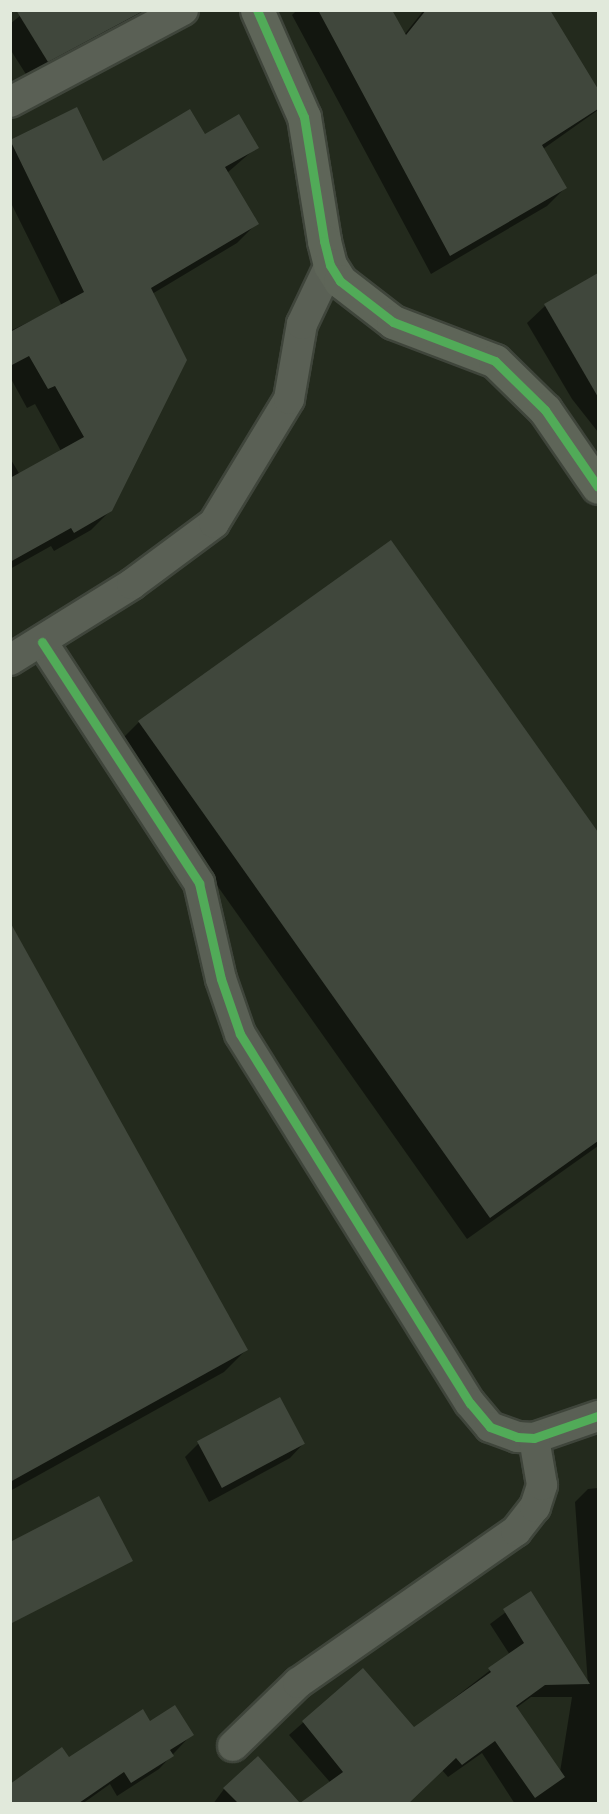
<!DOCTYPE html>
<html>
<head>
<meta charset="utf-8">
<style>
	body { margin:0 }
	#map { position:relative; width:609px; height:1814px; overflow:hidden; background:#232a1d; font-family:Manrope,sans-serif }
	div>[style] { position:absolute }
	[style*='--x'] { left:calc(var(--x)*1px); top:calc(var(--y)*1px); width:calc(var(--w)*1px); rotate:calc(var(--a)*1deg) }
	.shadow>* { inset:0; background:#0007 }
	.building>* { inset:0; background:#40473c; transform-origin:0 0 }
	.roads { filter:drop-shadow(2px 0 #3f453b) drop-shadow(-2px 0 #3f453b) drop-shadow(0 2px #3f453b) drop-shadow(0 -2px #3f453b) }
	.street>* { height:30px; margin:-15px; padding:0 15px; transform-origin:15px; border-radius:15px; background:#5a6055 }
	.secondary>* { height:33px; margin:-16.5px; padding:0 16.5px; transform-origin:16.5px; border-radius:16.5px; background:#5e6558 }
	.cycleway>* { height:9px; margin:-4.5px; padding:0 4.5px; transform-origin:4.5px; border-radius:4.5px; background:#51ab58 }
	span { translate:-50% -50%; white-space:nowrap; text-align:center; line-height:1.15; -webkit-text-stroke:5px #0f150b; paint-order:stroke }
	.frame { position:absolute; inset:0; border:12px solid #e1e9db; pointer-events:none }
</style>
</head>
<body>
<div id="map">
	<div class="shadow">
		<i style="clip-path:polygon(27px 10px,149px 10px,141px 19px,29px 79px,10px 49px,10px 24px)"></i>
		<i style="clip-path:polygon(297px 10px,390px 10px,404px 35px,424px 10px,548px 10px,598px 92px,598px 110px,543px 149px,565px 188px,547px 206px,431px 274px,292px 15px)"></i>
		<i style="clip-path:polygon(205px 136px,257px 147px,227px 173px,257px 223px,237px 243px,152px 294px,111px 510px,91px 530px,54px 551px,51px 546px,10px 569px,10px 458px,20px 475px,61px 451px,35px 404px,27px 408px,10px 377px,10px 331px,62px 306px,10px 201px,11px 141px,102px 163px)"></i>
		<i style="clip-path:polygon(598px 274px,598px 432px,572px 399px,527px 323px,545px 306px)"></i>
		<i style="clip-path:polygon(391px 542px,598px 835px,598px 1146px,467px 1239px,117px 744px,139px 722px)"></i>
		<i style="clip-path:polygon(10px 925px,246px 1350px,224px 1372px,10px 1491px)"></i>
		<i style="clip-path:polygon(279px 1399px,303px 1444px,290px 1458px,209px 1502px,185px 1457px,198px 1444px)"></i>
		<i style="clip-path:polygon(evenodd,598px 1488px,598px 1804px,515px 1804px,482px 1753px,448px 1777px,442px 1770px,407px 1804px,349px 1804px,289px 1735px,363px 1670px,414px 1729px,510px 1655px,490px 1624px,531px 1593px,588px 1685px,575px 1502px,588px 1489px,598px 1488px,531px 1697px,572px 1697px,560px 1772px,516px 1708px,531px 1697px)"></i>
		<i style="clip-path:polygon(150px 1723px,192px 1734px,159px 1769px,117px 1796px,110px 1784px,82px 1804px,10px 1804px,10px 1789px)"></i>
		<i style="clip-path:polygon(224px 1789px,289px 1794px,279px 1804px,213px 1804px)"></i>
	</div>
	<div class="building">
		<i style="clip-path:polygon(16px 10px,145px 10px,48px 62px)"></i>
		<i style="clip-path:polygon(318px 10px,392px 10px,406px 35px,426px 10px,550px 10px,598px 89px,598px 109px,542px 145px,567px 188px,450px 256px)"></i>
		<i style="clip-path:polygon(77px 107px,103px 161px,190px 109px,205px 134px,239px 114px,259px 148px,225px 167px,259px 224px,151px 288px,187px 360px,112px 511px,74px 533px,71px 528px,10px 562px,10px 478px,84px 437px,55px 386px,48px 389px,29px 356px,10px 366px,10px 332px,84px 292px,10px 140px)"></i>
		<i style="clip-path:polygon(598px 273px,598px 397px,544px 304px)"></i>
		<i style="clip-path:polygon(391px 540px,598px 832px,598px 1141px,490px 1218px,138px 721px)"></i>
		<i style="clip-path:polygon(10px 922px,248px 1350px,10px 1482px)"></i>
		<i style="left:280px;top:1397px;width:53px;height:94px;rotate:62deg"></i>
		<i style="clip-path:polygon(99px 1496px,133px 1561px,10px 1624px,10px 1542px)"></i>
		<i style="clip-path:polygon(531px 1591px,590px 1684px,545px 1685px,516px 1706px,565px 1777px,535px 1798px,495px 1741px,462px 1765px,456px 1758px,409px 1803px,238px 1803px,223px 1788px,258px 1756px,300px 1803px,343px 1772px,302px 1721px,363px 1668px,414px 1727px,491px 1672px,488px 1668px,524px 1643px,503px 1609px)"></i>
		<i style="clip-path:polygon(175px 1705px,194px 1735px,170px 1750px,174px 1756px,131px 1783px,124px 1772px,79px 1803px,10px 1803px,10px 1784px,62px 1747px,69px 1757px,143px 1709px,150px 1721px)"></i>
	</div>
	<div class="roads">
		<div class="street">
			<i style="--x:10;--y:102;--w:196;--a:-28"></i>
			<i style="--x:42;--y:642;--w:288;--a:56.9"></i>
			<i style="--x:199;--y:883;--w:98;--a:77.1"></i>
			<i style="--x:221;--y:979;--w:58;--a:70.9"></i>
			<i style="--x:240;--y:1034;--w:435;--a:58.1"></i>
			<i style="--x:470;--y:1403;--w:31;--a:50"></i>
			<i style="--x:490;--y:1427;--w:29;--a:20"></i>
			<i style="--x:517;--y:1437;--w:17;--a:3"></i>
			<i style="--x:534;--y:1438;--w:68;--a:-19"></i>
			<i style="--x:10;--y:660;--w:144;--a:-31.9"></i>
			<i style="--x:132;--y:584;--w:102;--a:-36.6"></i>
			<i style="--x:214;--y:523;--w:145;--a:-58.8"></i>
			<i style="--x:289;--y:399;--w:76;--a:-80.2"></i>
			<i style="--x:302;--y:324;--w:65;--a:-64.6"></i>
			<i style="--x:233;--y:1746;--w:91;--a:-44.1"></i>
			<i style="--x:298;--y:1683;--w:266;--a:-34.9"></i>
			<i style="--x:516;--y:1531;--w:31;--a:-52"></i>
			<i style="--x:535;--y:1507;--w:23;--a:-72"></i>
			<i style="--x:542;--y:1485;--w:48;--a:-99.7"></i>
		</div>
		<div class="secondary">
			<i style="--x:257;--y:10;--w:117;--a:66.3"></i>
			<i style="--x:304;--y:117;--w:126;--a:80.8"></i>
			<i style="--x:324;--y:241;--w:25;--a:76"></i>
			<i style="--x:330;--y:265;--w:19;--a:58"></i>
			<i style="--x:340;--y:281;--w:67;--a:37.7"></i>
			<i style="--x:393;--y:322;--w:109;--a:20.9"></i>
			<i style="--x:495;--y:361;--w:70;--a:44.4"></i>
			<i style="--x:545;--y:410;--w:93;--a:55.5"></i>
		</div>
	</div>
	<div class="cycleway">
		<i style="--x:257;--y:10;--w:117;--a:66.3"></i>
		<i style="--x:304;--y:117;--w:126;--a:80.8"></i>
		<i style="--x:324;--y:241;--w:25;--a:76"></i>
		<i style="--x:330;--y:265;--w:19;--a:58"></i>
		<i style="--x:340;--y:281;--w:67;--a:37.7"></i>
		<i style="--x:393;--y:322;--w:109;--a:20.9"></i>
		<i style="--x:495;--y:361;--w:70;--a:44.4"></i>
		<i style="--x:545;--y:410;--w:93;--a:55.5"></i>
		<i style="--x:42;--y:642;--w:288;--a:56.9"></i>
		<i style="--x:199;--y:883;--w:98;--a:77.1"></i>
		<i style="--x:221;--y:979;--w:58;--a:70.9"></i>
		<i style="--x:240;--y:1034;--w:435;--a:58.1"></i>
		<i style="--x:470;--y:1403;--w:31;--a:50"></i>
		<i style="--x:490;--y:1427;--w:29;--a:20"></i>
		<i style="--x:517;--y:1437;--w:17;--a:3"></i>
		<i style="--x:534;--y:1438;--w:68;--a:-19"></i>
	</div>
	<div class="frame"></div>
</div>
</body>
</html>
